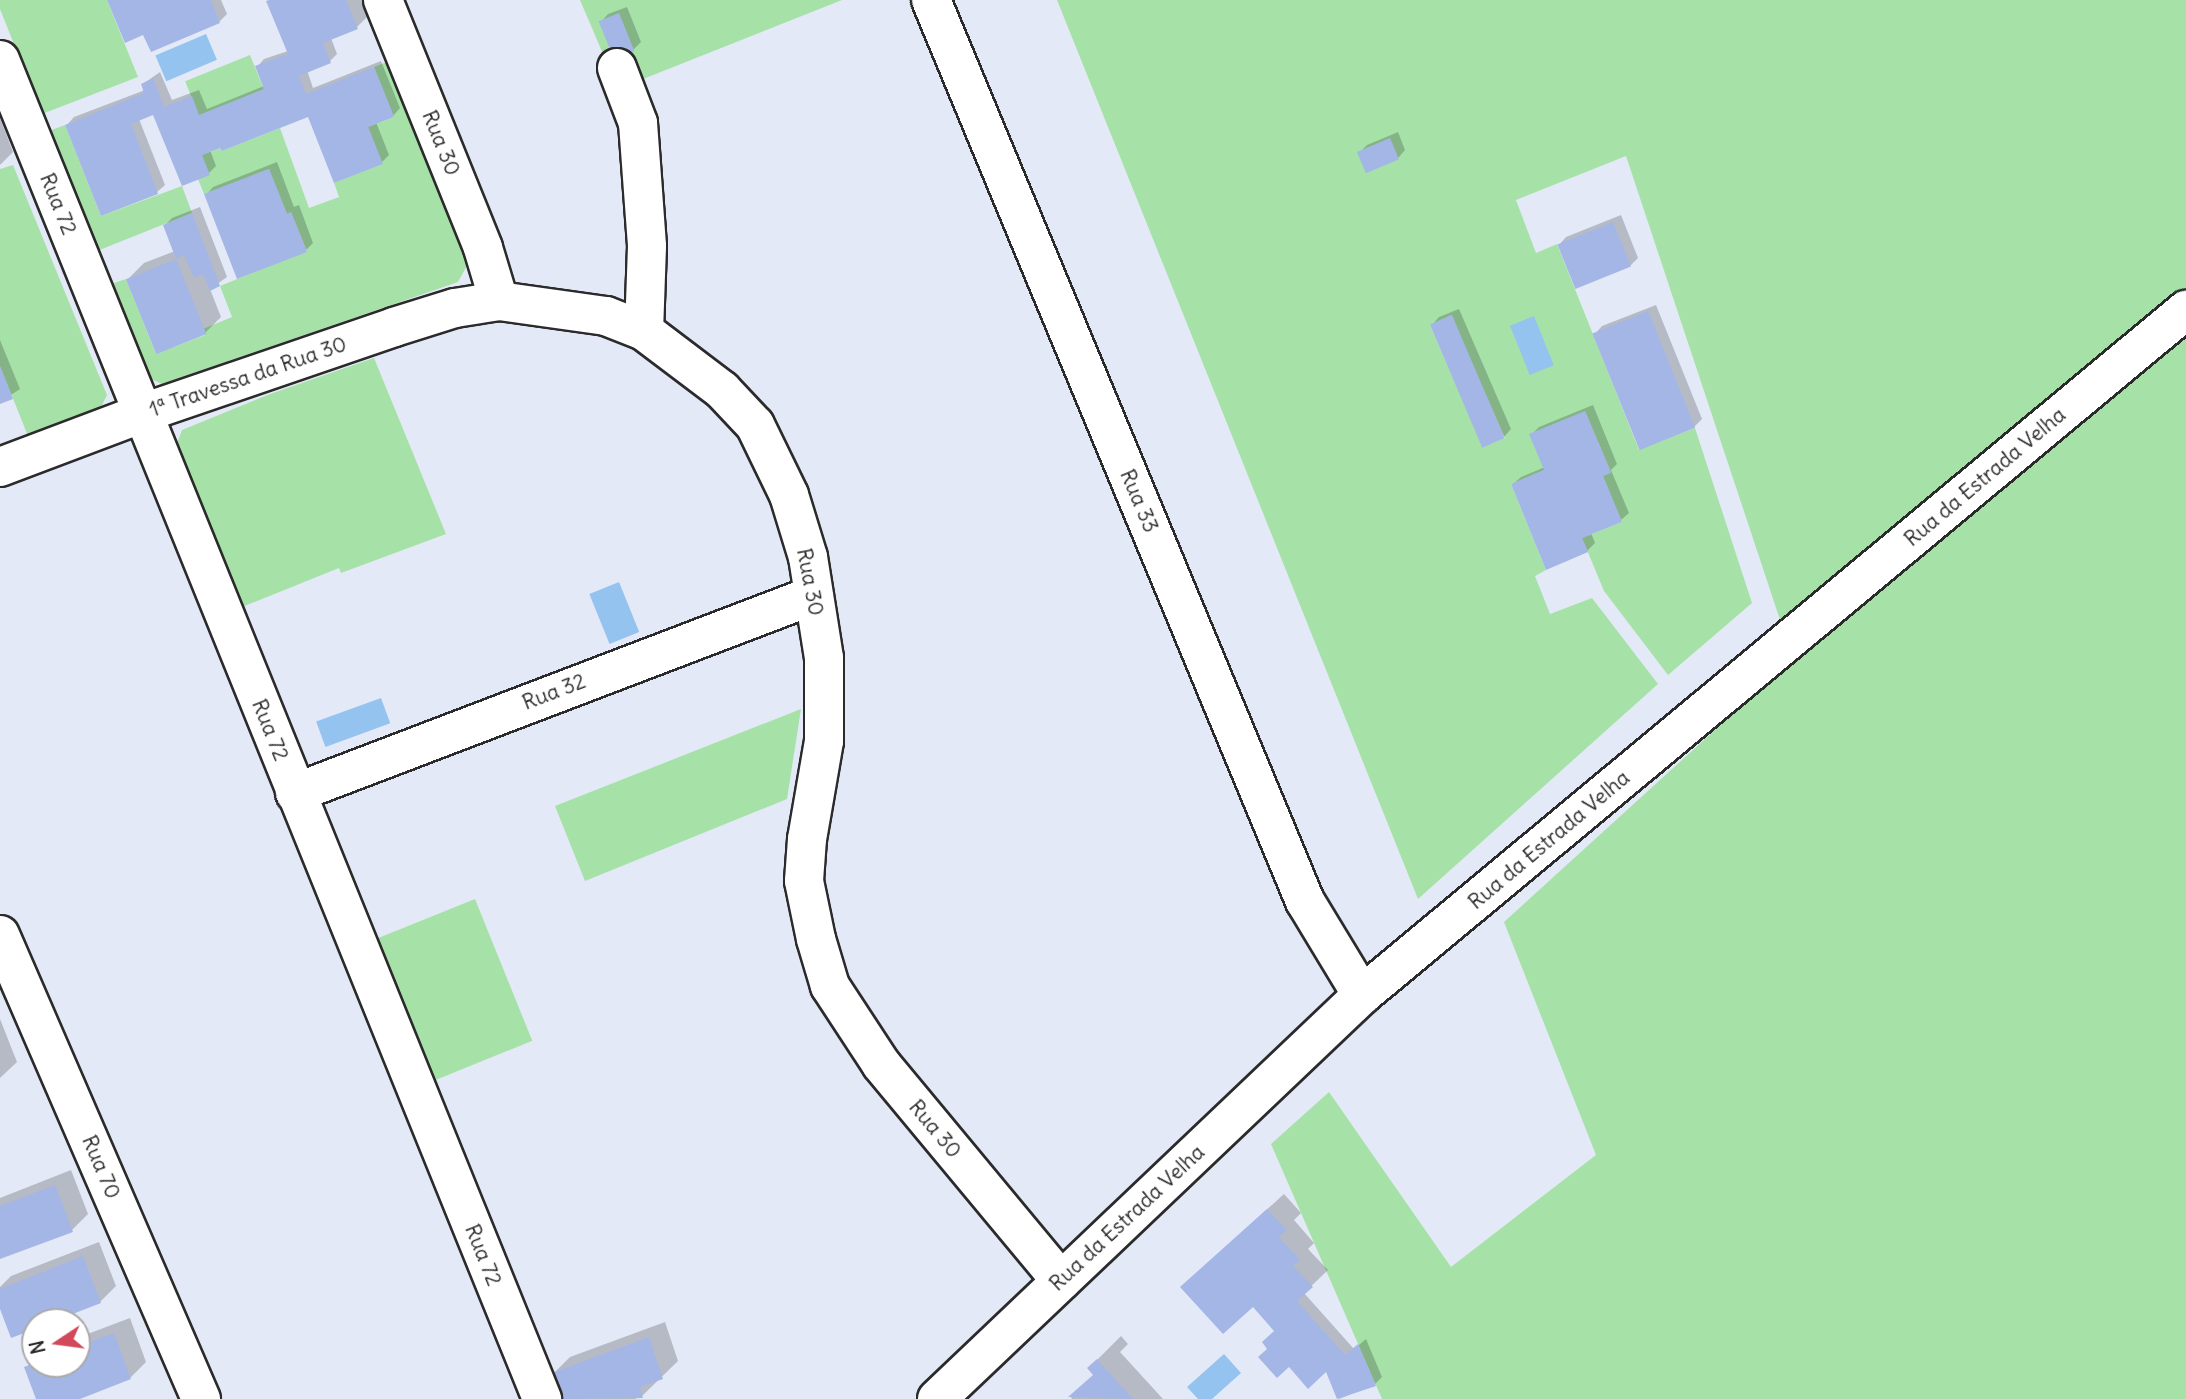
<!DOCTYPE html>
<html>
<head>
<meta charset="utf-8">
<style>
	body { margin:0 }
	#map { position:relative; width:2186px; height:1399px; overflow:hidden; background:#e4e9f7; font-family:Delius,sans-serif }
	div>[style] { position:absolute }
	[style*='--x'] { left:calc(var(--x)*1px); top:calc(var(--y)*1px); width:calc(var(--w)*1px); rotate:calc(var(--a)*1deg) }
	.green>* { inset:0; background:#a6e2a8; transform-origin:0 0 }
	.water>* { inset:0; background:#94c3ef; transform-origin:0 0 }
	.shadow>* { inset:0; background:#0003 }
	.building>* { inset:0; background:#a4b6e5; transform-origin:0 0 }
	.roads { filter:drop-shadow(2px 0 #2b2b2b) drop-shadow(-2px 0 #2b2b2b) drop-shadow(0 2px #2b2b2b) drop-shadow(0 -2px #2b2b2b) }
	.street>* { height:38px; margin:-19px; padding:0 19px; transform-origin:19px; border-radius:19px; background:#fff }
	.secondary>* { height:38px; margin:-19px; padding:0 19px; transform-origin:19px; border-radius:19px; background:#fff }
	span { translate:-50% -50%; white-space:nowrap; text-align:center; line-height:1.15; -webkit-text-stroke:7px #fff; paint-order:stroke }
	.street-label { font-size:21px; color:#2b2b2b }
	.north { position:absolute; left:21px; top:1308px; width:70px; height:70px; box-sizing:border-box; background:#fff; border:2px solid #aaa; border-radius:50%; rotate:257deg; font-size:19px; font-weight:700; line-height:28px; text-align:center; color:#2b2b2b }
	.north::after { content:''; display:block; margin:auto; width:24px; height:32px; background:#d1495b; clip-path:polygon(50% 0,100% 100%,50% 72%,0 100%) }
</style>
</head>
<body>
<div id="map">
	<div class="green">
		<i style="clip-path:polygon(0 0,107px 0,138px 77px,42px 114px,0 9px)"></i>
		<i style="clip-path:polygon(580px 0,842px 0,618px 89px)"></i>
		<i style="clip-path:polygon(evenodd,1057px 0,2186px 0,2186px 1399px,1382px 1399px,1271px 1144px,1329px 1092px,1451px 1267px,1596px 1155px,1504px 922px,1793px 659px,1626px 156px,1516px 200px,1536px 253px,1557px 244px,1639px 450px,1695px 428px,1752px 603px,1668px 675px,1604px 591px,1582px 538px,1622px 522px,1603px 476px,1611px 472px,1585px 411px,1544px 470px,1511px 484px,1546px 570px,1535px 576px,1550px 614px,1592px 598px,1658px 684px,1418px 899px,1057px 0,1451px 315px,1505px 438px,1483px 447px,1430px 325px,1451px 315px)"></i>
		<i style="left:250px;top:55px;width:37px;height:70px;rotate:68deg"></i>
		<i style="clip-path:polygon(389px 61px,470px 260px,458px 282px,162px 384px,149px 378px,111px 284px,126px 279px,156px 354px,205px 335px,203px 329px,232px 317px,220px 286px,307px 251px,291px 212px,287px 214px,269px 169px,204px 194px,198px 179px,202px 155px,220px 148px,222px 151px,280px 128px,309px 208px,339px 197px,334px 183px,382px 164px,368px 127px,394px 117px,374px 67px)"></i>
		<i style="clip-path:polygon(65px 125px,101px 216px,182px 186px,192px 213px,97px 251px,49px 131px)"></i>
		<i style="clip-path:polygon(13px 165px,107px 395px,99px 411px,28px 436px,0 366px,0 169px)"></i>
		<i style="clip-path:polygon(374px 358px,446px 534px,341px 573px,339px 568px,242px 607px,177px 443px,182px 430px,270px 394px)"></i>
		<i style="clip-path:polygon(801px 709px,787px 799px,585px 881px,555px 806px)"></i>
		<i style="left:475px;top:899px;width:153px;height:107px;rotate:68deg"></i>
	</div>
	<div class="water">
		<i style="left:206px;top:34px;width:28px;height:55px;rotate:67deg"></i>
		<i style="left:1534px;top:316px;width:53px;height:26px;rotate:68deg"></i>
		<i style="left:619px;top:582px;width:54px;height:32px;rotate:68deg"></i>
		<i style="left:381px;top:698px;width:27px;height:69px;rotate:70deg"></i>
		<i style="clip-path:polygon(1224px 1354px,1241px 1373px,1212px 1399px,1198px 1399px,1187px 1387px)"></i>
	</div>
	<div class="shadow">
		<i style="clip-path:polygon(109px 0,221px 0,227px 14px,219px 22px,144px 33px)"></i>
		<i style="clip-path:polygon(270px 0,368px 0,373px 11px,357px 27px,331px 38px,337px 54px,330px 61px,307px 70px,313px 88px,381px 61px,400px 108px,393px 116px,376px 122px,389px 155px,382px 162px,309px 114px,210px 150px,216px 166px,209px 173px,154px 113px,139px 119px,165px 185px,157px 192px,67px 125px,74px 117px,145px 90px,143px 84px,160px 72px,172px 100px,199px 90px,207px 109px,264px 86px,257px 67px,264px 59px,288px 51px)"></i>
		<i style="clip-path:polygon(627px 7px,641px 42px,633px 50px,601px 22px,608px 14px)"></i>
		<i style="clip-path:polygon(0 118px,13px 152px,0 165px)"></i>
		<i style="clip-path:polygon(1398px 132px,1405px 150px,1398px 158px,1359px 153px,1367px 145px)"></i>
		<i style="clip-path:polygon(277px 162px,294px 207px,299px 205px,313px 243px,306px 250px,206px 195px,213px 187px)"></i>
		<i style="clip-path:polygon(200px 207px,227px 277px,210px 289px,221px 317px,205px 333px,128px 279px,144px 263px,175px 251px,165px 225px,172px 218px)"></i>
		<i style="clip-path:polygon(1621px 215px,1638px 258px,1630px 266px,1559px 245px,1566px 237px)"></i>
		<i style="clip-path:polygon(1656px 305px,1702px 419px,1694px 427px,1595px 334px,1602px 326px)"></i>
		<i style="clip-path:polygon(1459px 309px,1511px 429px,1504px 437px,1432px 325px,1439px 317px)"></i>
		<i style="clip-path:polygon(0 340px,20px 389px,0 402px)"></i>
		<i style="clip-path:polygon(1593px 405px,1617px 464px,1611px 470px,1629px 513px,1621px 520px,1591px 533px,1595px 543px,1587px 551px,1513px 484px,1521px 477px,1545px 467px,1531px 435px,1539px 427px)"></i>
		<i style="clip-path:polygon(0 1019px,17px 1062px,0 1078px)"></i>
		<i style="clip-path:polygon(71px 1170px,88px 1214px,72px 1230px,0 1258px,0 1198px)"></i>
		<i style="clip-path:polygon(1284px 1194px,1301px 1213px,1294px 1220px,1314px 1243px,1308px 1249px,1328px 1270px,1304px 1293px,1354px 1349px,1366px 1339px,1382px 1377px,1375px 1384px,1339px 1399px,1327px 1369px,1289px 1364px,1269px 1348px,1276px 1331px,1255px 1307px,1199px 1271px)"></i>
		<i style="clip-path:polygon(99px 1242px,116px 1286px,100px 1302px,47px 1322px,35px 1322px,35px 1327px,0 1304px,0 1287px,11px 1276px)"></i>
		<i style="clip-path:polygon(130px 1318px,146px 1362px,131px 1377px,75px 1399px,38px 1399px,26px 1368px,35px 1359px,35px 1364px,77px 1364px,77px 1338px)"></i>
		<i style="clip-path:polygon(665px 1322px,678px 1361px,642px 1396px,635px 1399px,564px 1399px,554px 1373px,570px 1357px)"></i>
		<i style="clip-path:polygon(1121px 1336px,1128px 1344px,1120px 1352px,1163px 1399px,1072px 1399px,1071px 1397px,1095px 1374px,1089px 1368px)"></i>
	</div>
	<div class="building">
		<i style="clip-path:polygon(107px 0,211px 0,220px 23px,151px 52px,143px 35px,125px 43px)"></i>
		<i style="clip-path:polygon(269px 0,346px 0,358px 29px,323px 43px,331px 63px,299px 76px,306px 94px,374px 67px,394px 117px,368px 127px,383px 164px,334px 183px,308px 117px,222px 151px,220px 148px,202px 155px,210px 175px,182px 186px,153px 115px,131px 124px,158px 194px,101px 216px,65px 125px,144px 93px,141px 84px,153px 78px,164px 107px,192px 96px,199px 115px,264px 89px,255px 66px,288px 54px,266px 1px)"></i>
		<i style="left:619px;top:13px;width:41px;height:22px;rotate:68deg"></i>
		<i style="left:1390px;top:138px;width:23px;height:36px;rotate:67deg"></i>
		<i style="clip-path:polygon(269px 169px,287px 214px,291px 212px,307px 252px,237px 279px,204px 194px)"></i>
		<i style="clip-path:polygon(192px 213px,220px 286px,210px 291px,203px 274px,194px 278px,184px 255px,176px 259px,163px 225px)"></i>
		<i style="left:1613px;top:222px;width:48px;height:60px;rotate:68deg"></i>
		<i style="left:176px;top:259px;width:81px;height:54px;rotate:68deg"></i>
		<i style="left:1648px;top:311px;width:126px;height:60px;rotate:68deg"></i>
		<i style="left:1452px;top:315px;width:134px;height:24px;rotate:67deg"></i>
		<i style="clip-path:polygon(0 366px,13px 399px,0 404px)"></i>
		<i style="clip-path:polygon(1585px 411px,1611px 473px,1603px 476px,1622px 522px,1582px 538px,1588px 552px,1546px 570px,1511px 484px,1544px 470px,1529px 434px)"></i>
		<i style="clip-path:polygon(55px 1185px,73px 1232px,0 1259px,0 1206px)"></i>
		<i style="clip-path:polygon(1267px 1209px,1287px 1230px,1279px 1237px,1300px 1260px,1293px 1266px,1313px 1287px,1297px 1301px,1345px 1355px,1358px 1344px,1376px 1386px,1337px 1399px,1326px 1372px,1308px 1389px,1289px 1367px,1277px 1378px,1258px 1357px,1267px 1349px,1262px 1342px,1274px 1331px,1253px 1307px,1223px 1334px,1180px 1287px)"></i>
		<i style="clip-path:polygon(83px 1256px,101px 1303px,52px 1322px,35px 1322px,35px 1329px,11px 1338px,0 1309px,0 1289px)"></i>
		<i style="clip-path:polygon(114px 1333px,131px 1379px,80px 1399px,36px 1399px,24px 1367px,35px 1363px,77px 1364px,77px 1347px)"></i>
		<i style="clip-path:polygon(649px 1337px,663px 1379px,640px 1387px,643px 1398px,562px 1399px,552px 1373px)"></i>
		<i style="clip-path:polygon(1097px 1359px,1133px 1399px,1068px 1397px,1093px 1375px,1087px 1368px)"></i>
	</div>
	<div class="roads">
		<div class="street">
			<i style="--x:383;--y:0;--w:267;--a:68"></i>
			<i style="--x:483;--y:248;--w:55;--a:73.2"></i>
			<i style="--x:931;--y:0;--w:976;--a:67.46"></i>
			<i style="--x:1305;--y:901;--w:110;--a:58.8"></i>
			<i style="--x:0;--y:60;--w:1445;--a:67.96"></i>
			<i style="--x:617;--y:68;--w:59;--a:69.1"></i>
			<i style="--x:638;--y:123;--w:123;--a:85.8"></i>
			<i style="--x:647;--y:246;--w:85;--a:92"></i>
			<i style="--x:0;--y:467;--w:153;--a:-20.7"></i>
			<i style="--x:143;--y:413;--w:265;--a:-18.9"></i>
			<i style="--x:394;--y:327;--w:64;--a:-17.3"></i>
			<i style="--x:455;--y:308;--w:45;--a:-9"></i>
			<i style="--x:499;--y:301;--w:108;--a:8"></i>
			<i style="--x:606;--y:316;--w:41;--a:21.5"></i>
			<i style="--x:644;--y:331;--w:98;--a:37.1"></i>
			<i style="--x:722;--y:390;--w:48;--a:46.7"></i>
			<i style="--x:755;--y:425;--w:78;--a:64.1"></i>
			<i style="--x:789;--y:495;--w:65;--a:73"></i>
			<i style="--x:808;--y:557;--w:102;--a:81"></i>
			<i style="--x:824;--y:658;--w:83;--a:90"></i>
			<i style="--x:824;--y:741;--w:99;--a:99.8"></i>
			<i style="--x:807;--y:839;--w:42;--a:94.1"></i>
			<i style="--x:804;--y:881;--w:59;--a:78.3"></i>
			<i style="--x:816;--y:939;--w:49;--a:73.4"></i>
			<i style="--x:830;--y:986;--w:93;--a:56.8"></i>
			<i style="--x:881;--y:1064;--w:282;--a:50.3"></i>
			<i style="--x:295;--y:793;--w:555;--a:-20.88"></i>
			<i style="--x:0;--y:935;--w:506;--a:66.58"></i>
		</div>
		<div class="secondary">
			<i style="--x:937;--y:1399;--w:586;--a:-43.55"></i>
			<i style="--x:1362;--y:995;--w:1072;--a:-39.74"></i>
		</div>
	</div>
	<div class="street-label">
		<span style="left:441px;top:143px;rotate:68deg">Rua 30</span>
		<span style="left:58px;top:204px;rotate:68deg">Rua 72</span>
		<span style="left:248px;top:377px;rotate:-19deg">1ª Travessa da Rua 30</span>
		<span style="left:1985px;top:477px;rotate:-40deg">Rua da Estrada Velha</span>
		<span style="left:1139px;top:501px;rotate:67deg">Rua 33</span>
		<span style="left:810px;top:582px;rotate:79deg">Rua 30</span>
		<span style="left:554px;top:692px;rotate:-21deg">Rua 32</span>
		<span style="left:270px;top:730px;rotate:68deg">Rua 72</span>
		<span style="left:1549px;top:840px;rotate:-40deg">Rua da Estrada Velha</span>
		<span style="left:935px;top:1129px;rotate:50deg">Rua 30</span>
		<span style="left:101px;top:1167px;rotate:67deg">Rua 70</span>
		<span style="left:1127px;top:1218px;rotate:-43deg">Rua da Estrada Velha</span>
		<span style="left:483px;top:1255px;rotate:68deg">Rua 72</span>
	</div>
	<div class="north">N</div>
</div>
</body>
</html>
